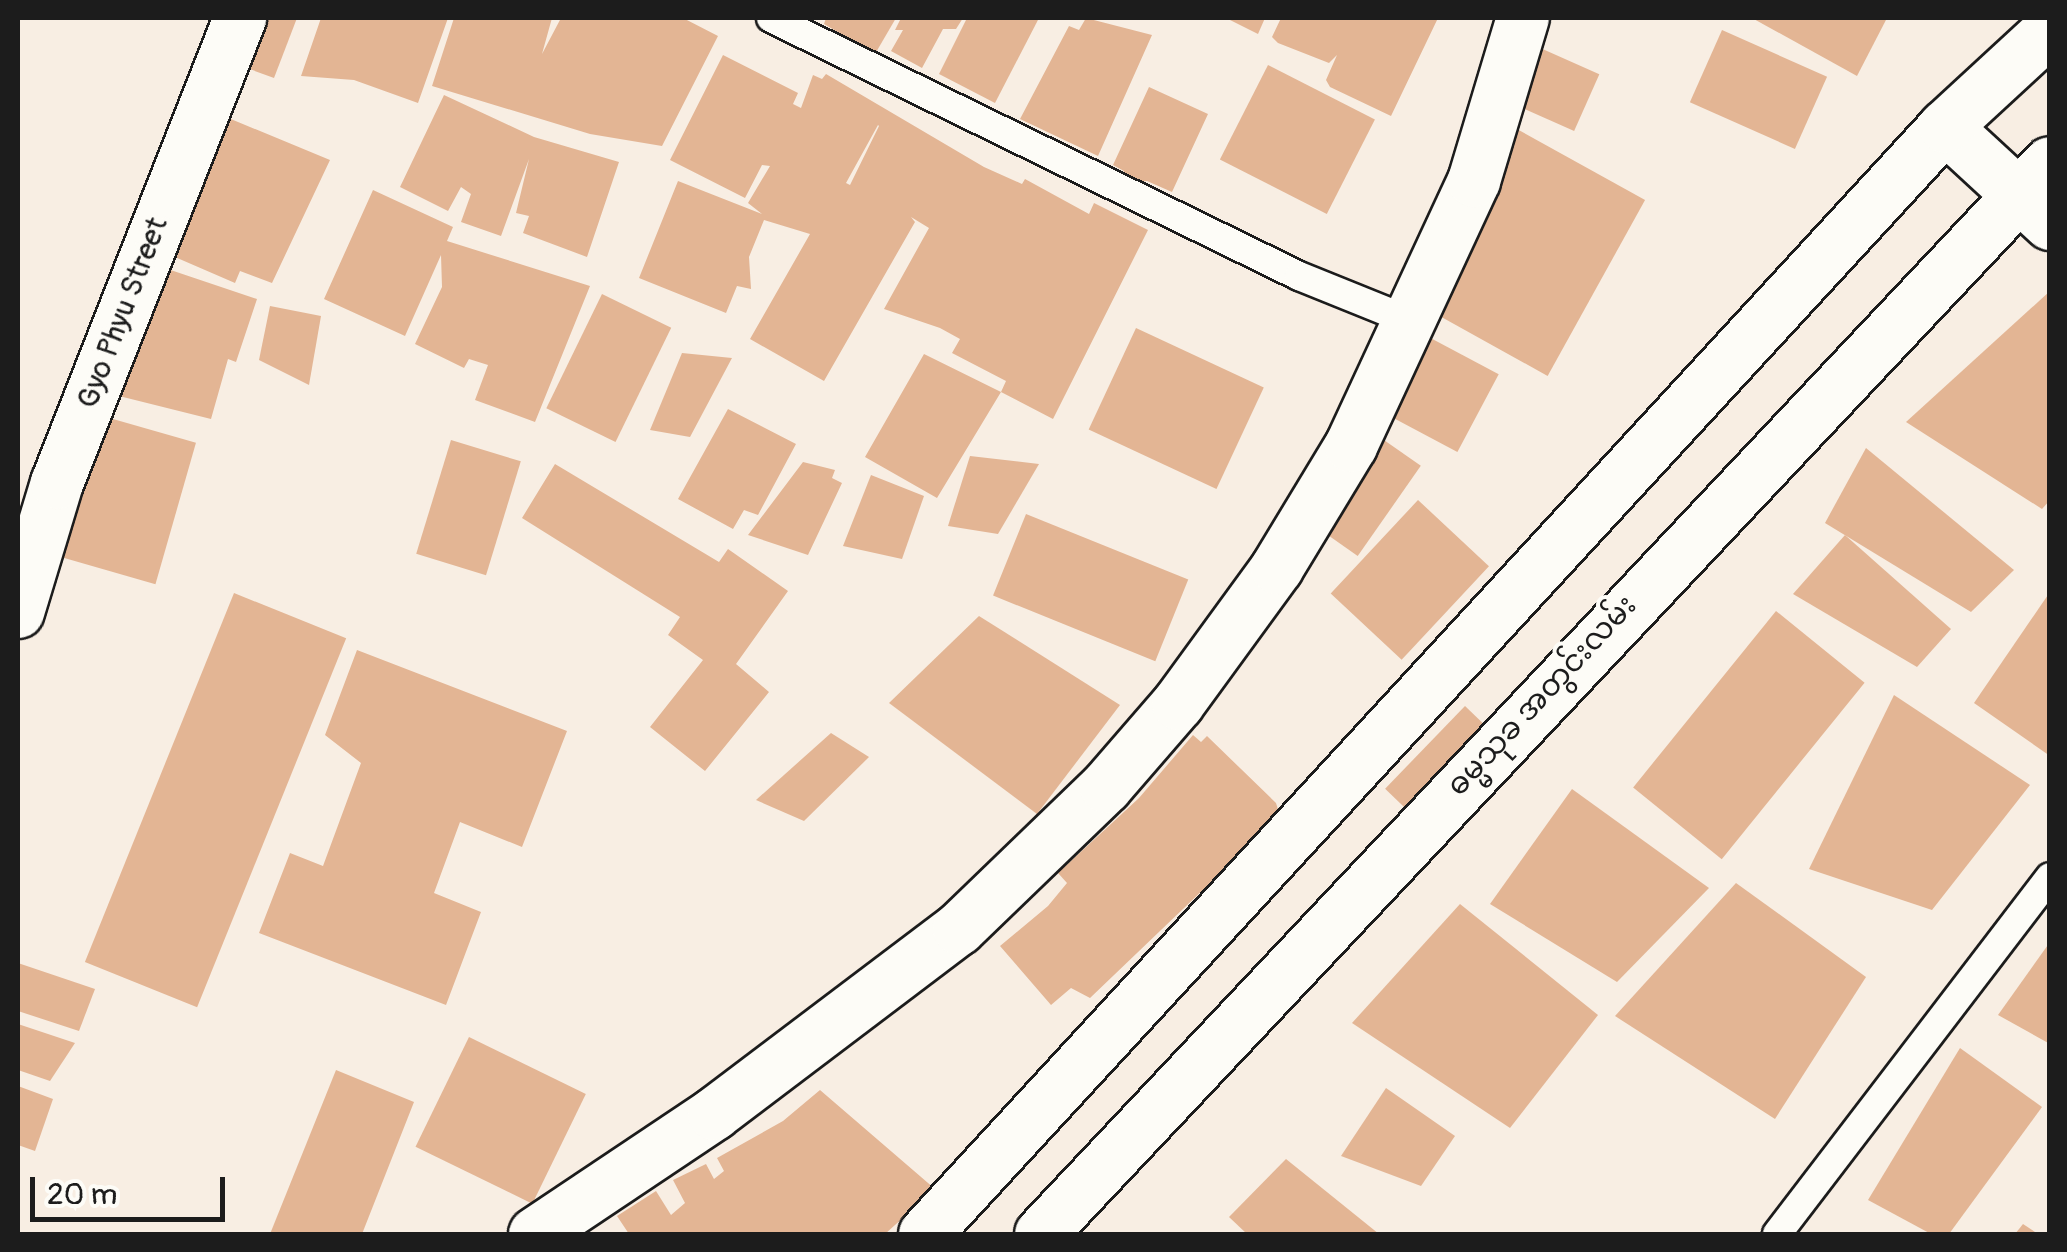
<!DOCTYPE html>
<html>
<head>
<meta charset="utf-8">
<style>
	body { margin:0 }
	#map { position:relative; width:2067px; height:1252px; overflow:hidden; background:#f8eee3; font-family:Pangolin,"Noto Sans Myanmar",sans-serif }
	div>[style] { position:absolute }
	[style*='--x'] { left:calc(var(--x)*1px); top:calc(var(--y)*1px); width:calc(var(--w)*1px); rotate:calc(var(--a)*1deg) }
	.building>* { inset:0; background:#e3b594; transform-origin:0 0 }
	.roads { filter:drop-shadow(2px 0 #1c1c1c) drop-shadow(-2px 0 #1c1c1c) drop-shadow(0 2px #1c1c1c) drop-shadow(0 -2px #1c1c1c) }
	.service>* { height:28px; margin:-14px; padding:0 14px; transform-origin:14px; border-radius:14px; background:#fdfcf7 }
	.minor>* { height:52px; margin:-26px; padding:0 26px; transform-origin:26px; border-radius:26px; background:#fdfcf7 }
	span { translate:-50% -50%; white-space:nowrap; text-align:center; line-height:1.15; -webkit-text-stroke:8px #fdfcf7; paint-order:stroke }
	.street-label { font-size:30px; color:#1c1c1c }
	.frame { position:absolute; inset:0; border:20px solid #1c1c1c; pointer-events:none }
	.scale { position:absolute; left:30px; top:1177px; width:195px; height:45px; box-sizing:border-box; border:5px solid #1c1c1c; border-top:0; padding-left:12px; font-size:30px; line-height:35px; white-space:nowrap; color:#1c1c1c; -webkit-text-stroke:8px #fdfcf7; paint-order:stroke }
</style>
</head>
<body>
<div id="map">
	<div class="building">
		<i style="clip-path:polygon(211px 18px,297px 18px,274px 78px,198px 50px)"></i>
		<i style="clip-path:polygon(321px 18px,448px 18px,418px 103px,354px 80px,301px 76px)"></i>
		<i style="clip-path:polygon(454px 18px,552px 18px,542px 54px,561px 18px,683px 18px,718px 36px,662px 146px,590px 134px,432px 86px)"></i>
		<i style="clip-path:polygon(826px 18px,896px 18px,875px 54px,824px 24px)"></i>
		<i style="clip-path:polygon(901px 18px,963px 18px,956px 29px,943px 29px,922px 68px,891px 51px,903px 30px,895px 30px)"></i>
		<i style="clip-path:polygon(967px 18px,1039px 18px,995px 103px,939px 74px)"></i>
		<i style="clip-path:polygon(1086px 18px,1152px 35px,1098px 156px,1020px 119px,1069px 26px,1079px 30px)"></i>
		<i style="clip-path:polygon(1226px 18px,1279px 18px,1265px 18px,1258px 34px)"></i>
		<i style="clip-path:polygon(1281px 18px,1438px 18px,1391px 116px,1330px 87px,1326px 80px,1337px 55px,1329px 63px,1278px 43px,1272px 37px)"></i>
		<i style="clip-path:polygon(1752px 18px,1887px 18px,1857px 76px)"></i>
		<i style="left:1722px;top:30px;width:115px;height:79px;rotate:24deg"></i>
		<i style="left:1529px;top:43px;width:77px;height:62px;rotate:24deg"></i>
		<i style="clip-path:polygon(evenodd,723px 55px,798px 93px,793px 104px,801px 108px,813px 75px,822px 79px,826px 74px,984px 167px,1022px 184px,1025px 179px,1089px 214px,1094px 203px,1148px 230px,1053px 419px,1001px 392px,937px 498px,865px 457px,924px 354px,1001px 392px,1006px 381px,952px 353px,960px 339px,940px 328px,963px 284px,940px 328px,884px 309px,929px 228px,911px 217px,915px 222px,824px 381px,750px 339px,810px 234px,764px 220px,749px 257px,751px 289px,737px 286px,726px 313px,639px 278px,678px 181px,762px 214px,748px 203px,770px 166px,762px 165px,745px 198px,670px 160px,723px 55px,878px 125px,879px 126px,850px 185px,846px 183px,878px 125px)"></i>
		<i style="left:1268px;top:65px;width:120px;height:106px;rotate:27deg"></i>
		<i style="clip-path:polygon(1149px 87px,1208px 114px,1172px 192px,1147px 181px,1119px 184px,1124px 171px,1113px 165px)"></i>
		<i style="clip-path:polygon(444px 95px,534px 137px,619px 162px,587px 257px,523px 233px,529px 216px,516px 213px,529px 159px,501px 236px,461px 222px,471px 194px,461px 187px,448px 211px,400px 187px)"></i>
		<i style="clip-path:polygon(214px 112px,330px 160px,272px 283px,240px 271px,235px 283px,131px 238px)"></i>
		<i style="left:1506px;top:123px;width:159px;height:201px;rotate:29deg"></i>
		<i style="clip-path:polygon(373px 190px,453px 227px,447px 241px,590px 286px,535px 422px,475px 400px,488px 365px,469px 359px,464px 368px,415px 344px,442px 287px,441px 255px,405px 336px,324px 299px)"></i>
		<i style="clip-path:polygon(129px 256px,257px 299px,236px 362px,228px 359px,211px 419px,87px 388px)"></i>
		<i style="clip-path:polygon(2050px 291px,2050px 500px,2042px 509px,1906px 422px)"></i>
		<i style="left:602px;top:294px;width:77px;height:127px;rotate:26deg"></i>
		<i style="clip-path:polygon(270px 306px,321px 316px,309px 385px,259px 360px)"></i>
		<i style="left:1406px;top:325px;width:105px;height:88px;rotate:28deg"></i>
		<i style="left:1136px;top:328px;width:141px;height:112px;rotate:25deg"></i>
		<i style="clip-path:polygon(682px 353px,732px 358px,690px 437px,650px 430px)"></i>
		<i style="left:71px;top:407px;width:130px;height:147px;rotate:16deg"></i>
		<i style="clip-path:polygon(728px 409px,796px 444px,758px 515px,744px 510px,733px 529px,678px 499px)"></i>
		<i style="left:1361px;top:424px;width:73px;height:110px;rotate:35deg"></i>
		<i style="left:451px;top:440px;width:73px;height:119px;rotate:17deg"></i>
		<i style="clip-path:polygon(1866px 448px,2014px 570px,1971px 612px,1825px 523px)"></i>
		<i style="clip-path:polygon(970px 456px,1039px 464px,998px 534px,948px 526px)"></i>
		<i style="clip-path:polygon(803px 462px,835px 470px,832px 478px,842px 483px,808px 555px,748px 535px)"></i>
		<i style="clip-path:polygon(555px 464px,719px 562px,728px 549px,788px 591px,736px 664px,769px 692px,705px 771px,650px 727px,703px 660px,668px 635px,680px 617px,522px 518px)"></i>
		<i style="clip-path:polygon(871px 475px,924px 496px,902px 559px,843px 546px)"></i>
		<i style="left:1418px;top:500px;width:97px;height:128px;rotate:43deg"></i>
		<i style="left:1026px;top:514px;width:175px;height:88px;rotate:22deg"></i>
		<i style="clip-path:polygon(1845px 535px,1951px 629px,1917px 667px,1793px 594px)"></i>
		<i style="clip-path:polygon(2050px 592px,2050px 756px,1974px 703px)"></i>
		<i style="left:234px;top:593px;width:121px;height:398px;rotate:22deg"></i>
		<i style="left:1776px;top:611px;width:114px;height:227px;rotate:39deg"></i>
		<i style="clip-path:polygon(979px 616px,1120px 705px,1037px 814px,889px 703px)"></i>
		<i style="clip-path:polygon(357px 650px,567px 731px,522px 847px,460px 822px,434px 893px,481px 912px,446px 1005px,259px 933px,290px 853px,323px 866px,361px 763px,325px 735px)"></i>
		<i style="clip-path:polygon(1894px 695px,2030px 785px,1932px 910px,1809px 869px)"></i>
		<i style="left:1465px;top:706px;width:57px;height:115px;rotate:44deg"></i>
		<i style="clip-path:polygon(831px 733px,869px 757px,804px 821px,756px 800px)"></i>
		<i style="clip-path:polygon(1193px 735px,1201px 742px,1207px 736px,1276px 803px,1280px 816px,1090px 998px,1071px 988px,1051px 1005px,1000px 946px,1048px 906px,1067px 883px,1058px 873px,1139px 798px)"></i>
		<i style="clip-path:polygon(1572px 789px,1709px 888px,1617px 982px,1490px 904px)"></i>
		<i style="clip-path:polygon(1736px 883px,1866px 977px,1775px 1119px,1615px 1016px)"></i>
		<i style="clip-path:polygon(1460px 904px,1598px 1015px,1510px 1128px,1352px 1023px)"></i>
		<i style="clip-path:polygon(2050px 942px,2050px 1044px,1998px 1015px)"></i>
		<i style="clip-path:polygon(18px 963px,95px 989px,79px 1031px,18px 1011px)"></i>
		<i style="clip-path:polygon(18px 1024px,75px 1043px,50px 1081px,18px 1070px)"></i>
		<i style="left:469px;top:1037px;width:130px;height:122px;rotate:26deg"></i>
		<i style="clip-path:polygon(1960px 1048px,2042px 1107px,1949px 1234px,1931px 1234px,1868px 1200px)"></i>
		<i style="clip-path:polygon(336px 1070px,414px 1102px,362px 1234px,270px 1234px)"></i>
		<i style="clip-path:polygon(18px 1086px,53px 1099px,35px 1151px,18px 1145px)"></i>
		<i style="clip-path:polygon(1386px 1088px,1455px 1136px,1421px 1186px,1341px 1156px)"></i>
		<i style="clip-path:polygon(820px 1090px,935px 1189px,885px 1234px,629px 1234px,617px 1216px,656px 1191px,671px 1215px,685px 1203px,673px 1180px,706px 1164px,714px 1179px,724px 1171px,717px 1158px,783px 1121px)"></i>
		<i style="clip-path:polygon(1286px 1159px,1379px 1234px,1247px 1234px,1229px 1217px)"></i>
		<i style="clip-path:polygon(2023px 1224px,2038px 1234px,2015px 1234px)"></i>
	</div>
	<div class="roads">
		<div class="service">
			<i style="--x:771;--y:18;--w:588;--a:26.04"></i>
			<i style="--x:1299;--y:276;--w:123;--a:22"></i>
			<i style="--x:1777;--y:1234;--w:449;--a:-52.6"></i>
		</div>
		<div class="minor">
			<i style="--x:1945;--y:127;--w:143;--a:42.7"></i>
			<i style="--x:18;--y:612;--w:135;--a:-73.2"></i>
			<i style="--x:57;--y:483;--w:500;--a:-68.5"></i>
			<i style="--x:535;--y:1234;--w:216;--a:-33.8"></i>
			<i style="--x:714;--y:1114;--w:307;--a:-37.1"></i>
			<i style="--x:959;--y:929;--w:204;--a:-44"></i>
			<i style="--x:1106;--y:787;--w:110;--a:-49.1"></i>
			<i style="--x:1178;--y:704;--w:168;--a:-53.9"></i>
			<i style="--x:1277;--y:568;--w:143;--a:-58.8"></i>
			<i style="--x:1351;--y:446;--w:292;--a:-65.1"></i>
			<i style="--x:1474;--y:181;--w:170;--a:-73.3"></i>
			<i style="--x:925;--y:1234;--w:1505;--a:-47.34"></i>
			<i style="--x:1945;--y:127;--w:143;--a:-42.7"></i>
			<i style="--x:1041;--y:1234;--w:1471;--a:-46.71"></i>
		</div>
	</div>
	<div class="street-label">
		<span style="left:123px;top:313px;rotate:-69deg">Gyo Phyu Street</span>
		<span style="left:1542px;top:696px;rotate:-47deg">ဓမ္မသုခ အတွင်းလမ်း</span>
	</div>
	<div class="frame"></div>
	<div class="scale">20 m</div>
</div>
</body>
</html>
